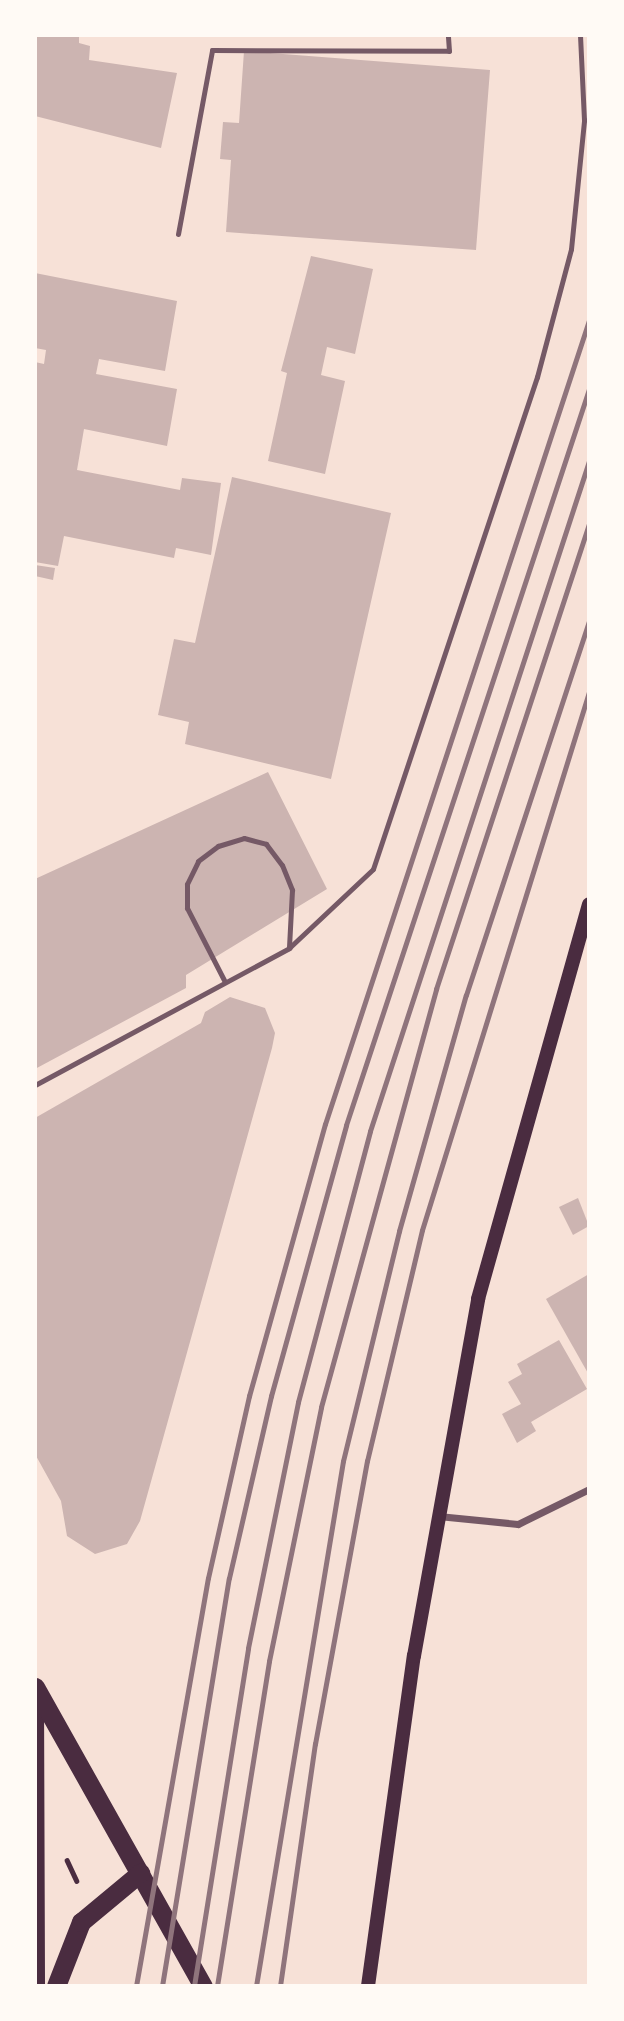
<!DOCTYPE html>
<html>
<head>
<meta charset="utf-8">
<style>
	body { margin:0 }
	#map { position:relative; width:624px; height:2021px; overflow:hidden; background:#f7e1d7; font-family:"Exo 2",sans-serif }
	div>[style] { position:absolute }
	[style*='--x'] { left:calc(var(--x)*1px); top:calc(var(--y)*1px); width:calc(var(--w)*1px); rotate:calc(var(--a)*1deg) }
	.building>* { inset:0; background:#ccb4b1 }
	.path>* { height:4.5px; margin:-2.25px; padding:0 2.25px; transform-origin:2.25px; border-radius:2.25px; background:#4a2c40 }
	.service>* { height:5px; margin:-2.5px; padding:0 2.5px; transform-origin:2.5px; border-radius:2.5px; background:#755966 }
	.minor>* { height:7px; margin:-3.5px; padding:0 3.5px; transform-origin:3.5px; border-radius:3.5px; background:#755966 }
	.secondary>* { height:14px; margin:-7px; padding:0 7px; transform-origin:7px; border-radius:7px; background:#4a2c40 }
	.trunk>* { height:19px; margin:-9.5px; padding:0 9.5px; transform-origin:9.5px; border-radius:9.5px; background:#4a2c40 }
	.rail>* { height:5px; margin:-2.5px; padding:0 2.5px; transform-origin:2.5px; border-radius:2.5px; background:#8f747c }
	span { translate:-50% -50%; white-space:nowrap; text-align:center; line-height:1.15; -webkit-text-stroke:7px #fffaf5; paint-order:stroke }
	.frame { position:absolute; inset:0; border:37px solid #fffaf5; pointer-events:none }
</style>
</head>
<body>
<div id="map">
	<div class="building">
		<i style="clip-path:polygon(35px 35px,79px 36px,79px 43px,90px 46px,89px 60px,177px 73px,161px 148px,35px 116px)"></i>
		<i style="clip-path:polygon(244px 51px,490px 70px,476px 250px,226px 232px,231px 160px,220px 159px,223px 122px,239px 123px)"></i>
		<i style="clip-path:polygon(311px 256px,373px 269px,355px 354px,327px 347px,321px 375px,345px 381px,325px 474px,268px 461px,287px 373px,281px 371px)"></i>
		<i style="clip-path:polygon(35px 273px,177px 301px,165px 371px,99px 359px,96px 374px,177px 389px,167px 446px,84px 429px,77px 470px,180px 490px,182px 478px,221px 483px,211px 555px,176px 548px,174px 558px,64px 536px,58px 566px,35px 562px,35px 362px,44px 364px,46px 350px,35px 348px)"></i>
		<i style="clip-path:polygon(232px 477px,391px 513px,331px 779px,185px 744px,189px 722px,158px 715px,174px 639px,195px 643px)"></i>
		<i style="clip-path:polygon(35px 565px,55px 568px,53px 580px,35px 576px)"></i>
		<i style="clip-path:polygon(268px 772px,327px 889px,186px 975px,186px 988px,35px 1069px,35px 879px)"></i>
		<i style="clip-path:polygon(230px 997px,265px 1008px,275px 1033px,272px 1048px,140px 1521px,127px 1544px,95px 1554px,67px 1536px,61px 1501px,35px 1454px,35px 1118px,201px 1023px,205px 1012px)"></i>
		<i style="clip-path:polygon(578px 1198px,589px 1226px,573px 1235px,559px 1207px)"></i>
		<i style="clip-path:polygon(589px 1274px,589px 1375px,546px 1299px)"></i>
		<i style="clip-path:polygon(559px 1340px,587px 1389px,531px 1422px,536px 1431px,517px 1443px,502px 1414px,521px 1404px,508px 1382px,522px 1374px,517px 1364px)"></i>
	</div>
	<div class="path">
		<i style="--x:67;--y:1860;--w:23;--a:65"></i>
	</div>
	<div class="service">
		<i style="--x:178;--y:234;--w:187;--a:-79.5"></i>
		<i style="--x:212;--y:50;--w:237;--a:0.2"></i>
		<i style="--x:449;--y:51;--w:16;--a:-94"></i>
		<i style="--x:224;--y:980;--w:81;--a:-117.2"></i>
		<i style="--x:187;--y:908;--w:24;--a:-90"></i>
		<i style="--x:187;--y:884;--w:25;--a:-64"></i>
		<i style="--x:198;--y:861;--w:25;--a:-37"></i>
		<i style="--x:218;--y:846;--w:27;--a:-17"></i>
		<i style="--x:244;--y:838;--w:23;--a:15"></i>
		<i style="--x:266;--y:844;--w:26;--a:53"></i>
		<i style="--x:282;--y:865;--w:27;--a:68"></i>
		<i style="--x:292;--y:890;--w:58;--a:93"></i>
		<i style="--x:35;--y:1085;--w:289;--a:-28.3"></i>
		<i style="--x:289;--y:948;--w:115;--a:-43.2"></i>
		<i style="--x:373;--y:869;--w:519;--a:-71.57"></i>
		<i style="--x:537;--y:377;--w:132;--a:-75.1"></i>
		<i style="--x:571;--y:249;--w:130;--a:-84.2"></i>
		<i style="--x:584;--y:120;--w:85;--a:-92.7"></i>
	</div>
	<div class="minor">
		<i style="--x:438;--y:1516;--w:80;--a:5.7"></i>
		<i style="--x:518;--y:1524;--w:79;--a:-26.2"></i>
	</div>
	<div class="secondary">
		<i style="--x:37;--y:1693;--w:293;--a:89.8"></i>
		<i style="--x:368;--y:1986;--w:333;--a:-82.1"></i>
		<i style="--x:414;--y:1656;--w:363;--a:-79.8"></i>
		<i style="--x:478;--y:1299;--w:410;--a:-74.3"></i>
	</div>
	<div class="trunk">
		<i style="--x:35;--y:1687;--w:343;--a:60.7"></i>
		<i style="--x:56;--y:1986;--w:69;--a:-68.7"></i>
		<i style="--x:81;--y:1922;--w:77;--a:-39.7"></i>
	</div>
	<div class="rail">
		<i style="--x:136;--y:1986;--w:414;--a:-80"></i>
		<i style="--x:208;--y:1578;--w:187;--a:-77.3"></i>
		<i style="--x:249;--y:1396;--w:282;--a:-74.4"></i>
		<i style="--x:325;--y:1124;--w:846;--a:-71.82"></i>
		<i style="--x:162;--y:1986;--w:413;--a:-80.7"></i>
		<i style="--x:229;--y:1578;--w:187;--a:-77"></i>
		<i style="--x:271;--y:1396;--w:281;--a:-74.5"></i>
		<i style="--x:346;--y:1125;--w:775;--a:-71.73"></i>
		<i style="--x:194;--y:1986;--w:342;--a:-80.9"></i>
		<i style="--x:248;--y:1648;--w:251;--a:-78.5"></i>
		<i style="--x:298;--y:1402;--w:280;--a:-75.1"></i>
		<i style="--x:370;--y:1131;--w:705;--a:-71.9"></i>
		<i style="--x:217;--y:1986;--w:329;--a:-80.9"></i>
		<i style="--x:269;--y:1661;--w:259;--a:-78.4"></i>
		<i style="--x:321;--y:1407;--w:434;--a:-74.6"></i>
		<i style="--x:436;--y:989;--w:490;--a:-71.8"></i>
		<i style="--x:256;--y:1986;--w:532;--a:-80.59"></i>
		<i style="--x:343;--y:1461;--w:237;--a:-76.3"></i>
		<i style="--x:399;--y:1231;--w:245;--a:-74.2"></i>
		<i style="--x:466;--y:995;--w:394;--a:-71.8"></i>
		<i style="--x:280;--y:1986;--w:245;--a:-81.8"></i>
		<i style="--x:315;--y:1744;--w:288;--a:-79.6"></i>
		<i style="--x:367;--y:1461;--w:237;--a:-76.6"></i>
		<i style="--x:422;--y:1230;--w:563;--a:-72.76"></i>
	</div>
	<div class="frame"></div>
</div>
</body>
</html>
